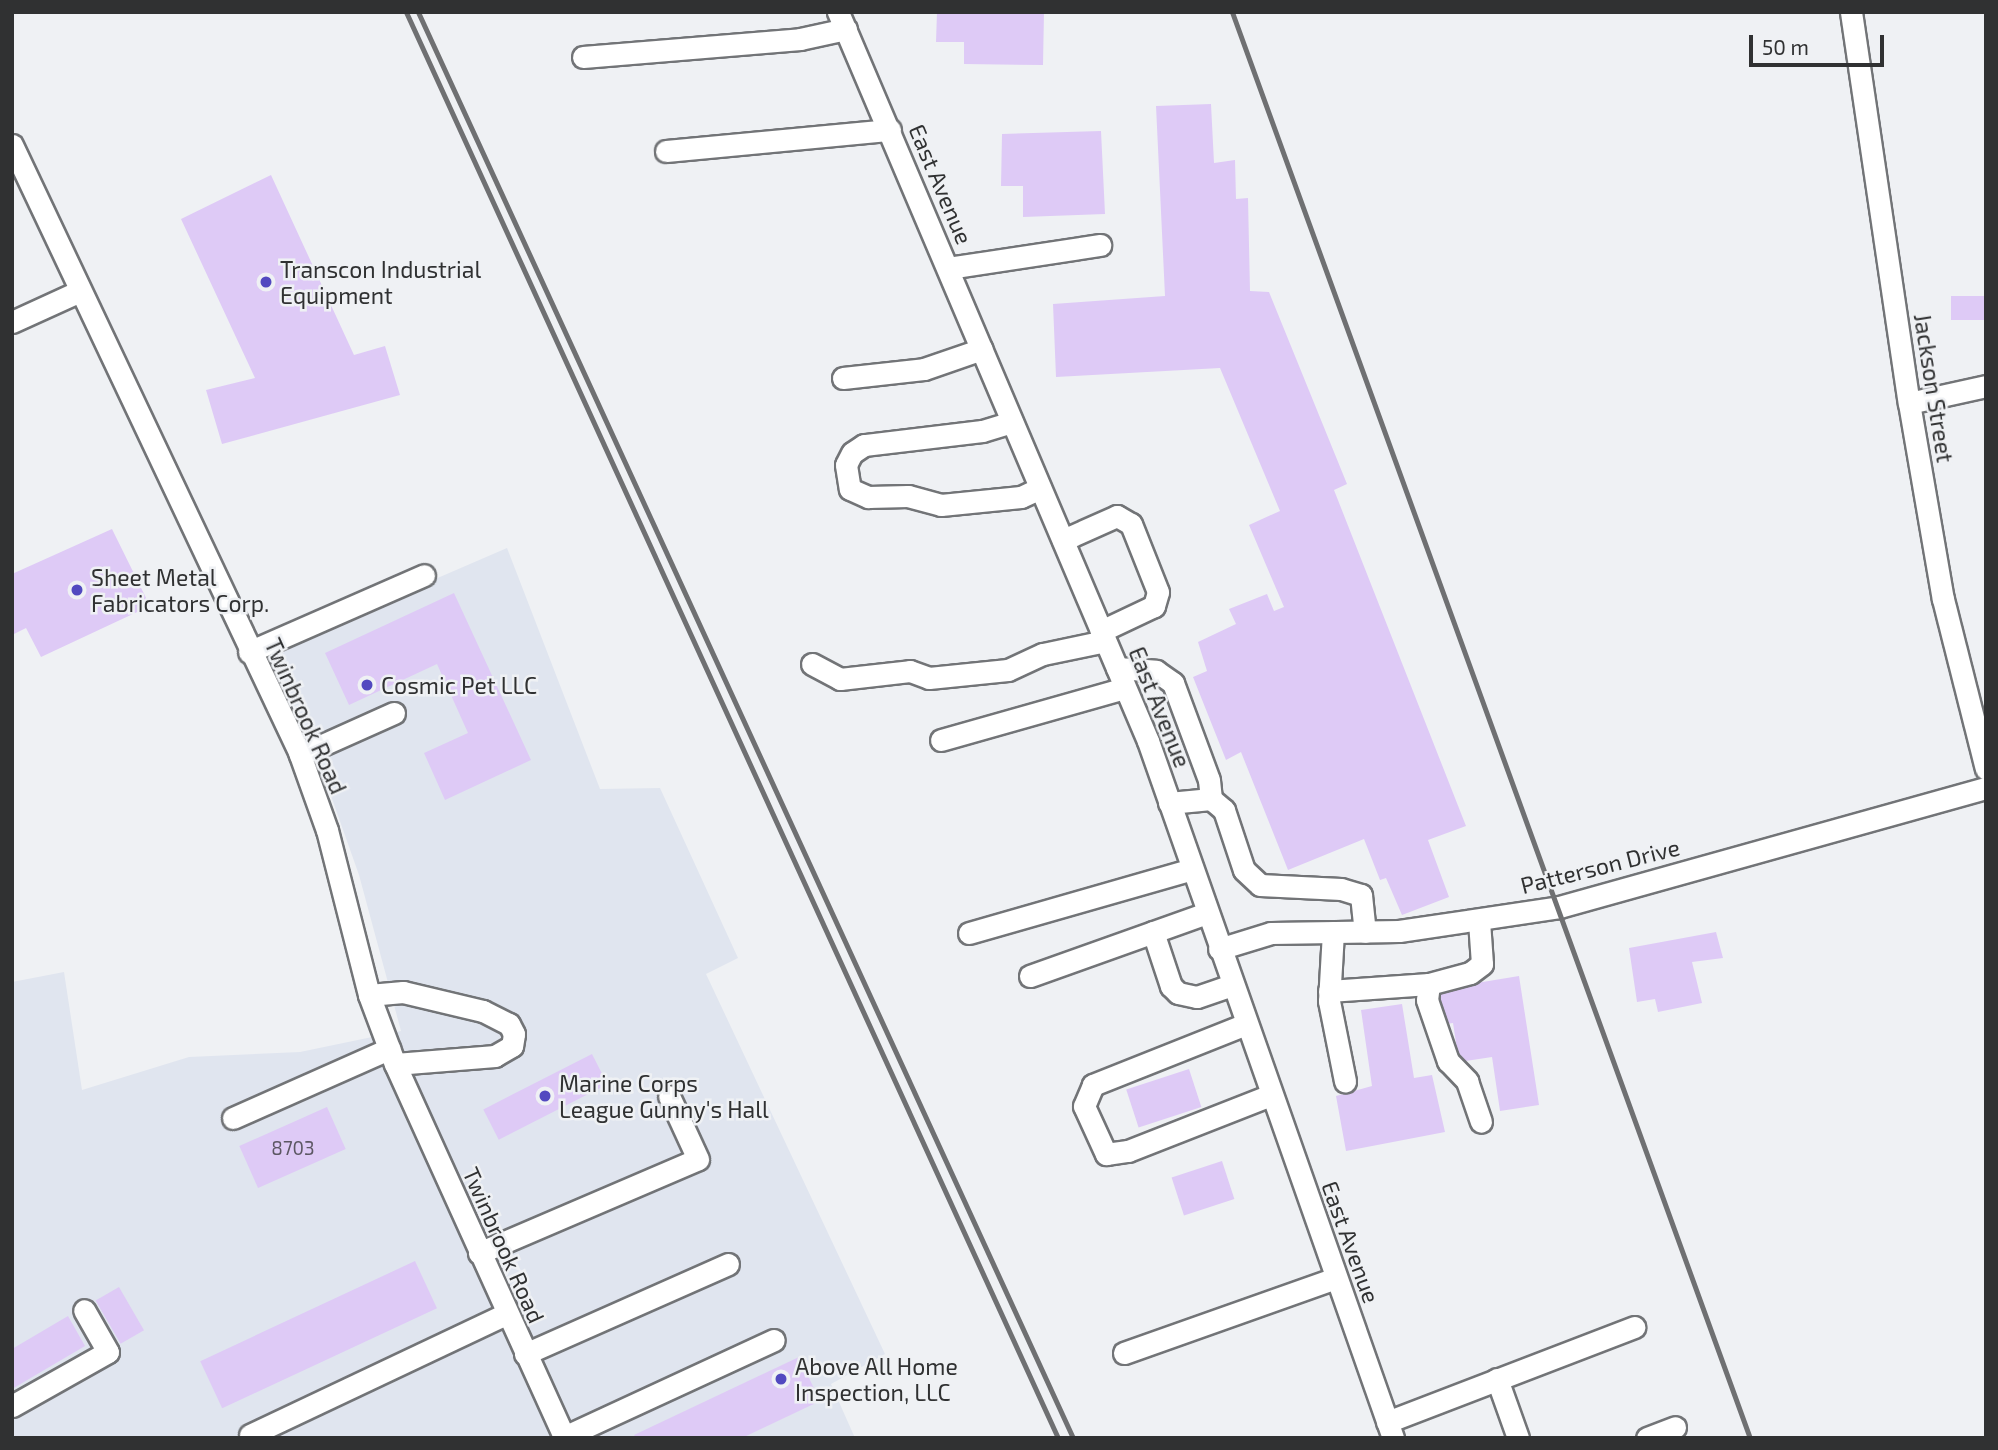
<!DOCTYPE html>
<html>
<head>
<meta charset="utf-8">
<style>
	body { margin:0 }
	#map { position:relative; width:1998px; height:1450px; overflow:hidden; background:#eff1f4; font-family:"Exo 2",sans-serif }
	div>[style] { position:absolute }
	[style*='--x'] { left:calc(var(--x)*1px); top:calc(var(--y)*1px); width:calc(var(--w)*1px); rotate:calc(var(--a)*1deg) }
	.built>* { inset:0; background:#e0e5ef }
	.building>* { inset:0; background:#decaf6; transform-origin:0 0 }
	.roads { filter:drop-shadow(2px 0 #727477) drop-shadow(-2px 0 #727477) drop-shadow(0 2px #727477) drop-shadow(0 -2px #727477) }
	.minor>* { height:21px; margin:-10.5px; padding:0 10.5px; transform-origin:10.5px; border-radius:10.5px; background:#fff }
	.rail>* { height:5px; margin:-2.5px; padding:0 2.5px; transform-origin:2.5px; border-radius:2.5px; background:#6f7072 }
	.dots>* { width:19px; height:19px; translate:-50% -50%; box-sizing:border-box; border:4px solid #eff1f4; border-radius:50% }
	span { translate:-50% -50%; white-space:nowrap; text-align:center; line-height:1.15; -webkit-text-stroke:5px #eff1f4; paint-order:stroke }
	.number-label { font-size:19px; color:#5c5763 }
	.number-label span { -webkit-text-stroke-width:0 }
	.street-label { font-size:23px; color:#303132 }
	.poi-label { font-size:23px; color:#303132 }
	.left { translate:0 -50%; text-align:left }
	.frame { position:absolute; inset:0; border:14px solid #303132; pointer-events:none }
	.scale { position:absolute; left:1749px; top:35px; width:135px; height:32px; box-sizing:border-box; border:4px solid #303132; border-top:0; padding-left:9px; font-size:21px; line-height:24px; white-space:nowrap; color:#303132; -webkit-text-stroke:5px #eff1f4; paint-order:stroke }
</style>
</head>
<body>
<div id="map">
	<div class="built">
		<i style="clip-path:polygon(507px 548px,600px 789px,660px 788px,738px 958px,706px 974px,885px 1354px,831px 1384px,855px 1438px,12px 1438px,12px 982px,64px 972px,82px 1090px,189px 1057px,300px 1052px,401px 1031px,359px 875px,324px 776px,271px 650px)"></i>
	</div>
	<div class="building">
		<i style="clip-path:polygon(937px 12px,1044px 12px,1043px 65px,964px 64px,964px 42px,936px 42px)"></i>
		<i style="clip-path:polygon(1211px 104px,1214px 163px,1235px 160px,1236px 199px,1248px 198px,1250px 291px,1269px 292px,1347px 484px,1334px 490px,1466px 826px,1428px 840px,1449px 897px,1402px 915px,1386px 878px,1380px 880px,1364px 839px,1288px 870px,1241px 752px,1226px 760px,1193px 677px,1207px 671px,1198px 642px,1236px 624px,1229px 609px,1267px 594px,1274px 611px,1284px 607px,1249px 525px,1280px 511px,1220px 368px,1056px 377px,1053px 304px,1165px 296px,1156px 106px)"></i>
		<i style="clip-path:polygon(1101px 131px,1105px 214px,1023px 217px,1023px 186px,1001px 186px,1002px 134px)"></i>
		<i style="clip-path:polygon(271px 175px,354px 355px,385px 346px,400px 395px,222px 444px,206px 390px,255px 378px,181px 219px)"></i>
		<i style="left:1986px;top:296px;width:24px;height:35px;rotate:90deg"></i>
		<i style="clip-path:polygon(112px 529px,150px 606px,41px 657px,26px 628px,12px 635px,12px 574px)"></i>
		<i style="clip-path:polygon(454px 593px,531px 760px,445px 800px,424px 753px,468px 733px,437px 664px,349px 705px,325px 653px)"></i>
		<i style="clip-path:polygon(1716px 932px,1723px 958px,1692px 962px,1702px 1003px,1658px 1012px,1655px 999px,1637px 1002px,1629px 948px)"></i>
		<i style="clip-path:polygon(1519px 976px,1539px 1105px,1500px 1111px,1492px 1057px,1459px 1062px,1453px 1023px,1439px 1025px,1434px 990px)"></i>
		<i style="clip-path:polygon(1402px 1004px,1414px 1078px,1432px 1075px,1445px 1132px,1346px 1151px,1336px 1096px,1372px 1086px,1361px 1010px)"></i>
		<i style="left:592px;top:1054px;width:34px;height:122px;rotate:63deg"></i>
		<i style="left:1189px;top:1069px;width:40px;height:66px;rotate:72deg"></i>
		<i style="left:327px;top:1107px;width:46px;height:96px;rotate:66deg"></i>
		<i style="left:1222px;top:1161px;width:40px;height:53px;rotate:72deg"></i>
		<i style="left:415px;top:1261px;width:52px;height:237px;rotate:65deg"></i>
		<i style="left:119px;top:1287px;width:50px;height:27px;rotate:60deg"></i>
		<i style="clip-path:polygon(68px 1316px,85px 1346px,12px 1389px,12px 1349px)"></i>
		<i style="clip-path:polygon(799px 1357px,820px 1401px,742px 1438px,636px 1438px,634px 1435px)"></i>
	</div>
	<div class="roads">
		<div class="minor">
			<i style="--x:838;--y:12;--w:792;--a:66.96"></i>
			<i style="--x:1148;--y:741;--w:739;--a:70.63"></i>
			<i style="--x:1851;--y:12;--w:395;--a:81.6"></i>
			<i style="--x:1909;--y:403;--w:199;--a:80.2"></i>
			<i style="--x:1943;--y:599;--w:175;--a:75.8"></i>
			<i style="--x:583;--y:57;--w:218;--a:-4.7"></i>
			<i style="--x:800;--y:39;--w:47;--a:-12.3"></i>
			<i style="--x:12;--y:145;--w:671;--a:64.69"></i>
			<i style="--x:299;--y:752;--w:83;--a:70.3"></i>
			<i style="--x:327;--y:830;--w:170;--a:75.7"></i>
			<i style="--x:369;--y:995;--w:74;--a:69.4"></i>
			<i style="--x:395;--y:1064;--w:411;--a:65.6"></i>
			<i style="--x:666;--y:151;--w:225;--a:-5.4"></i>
			<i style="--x:948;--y:268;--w:154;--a:-8.6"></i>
			<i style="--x:12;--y:322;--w:75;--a:-24.5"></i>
			<i style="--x:843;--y:378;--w:81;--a:-6.3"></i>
			<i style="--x:924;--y:369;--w:61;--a:-19"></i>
			<i style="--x:1909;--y:403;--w:79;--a:-12.4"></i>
			<i style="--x:1012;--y:422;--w:31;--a:163"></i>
			<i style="--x:982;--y:431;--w:119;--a:173.2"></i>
			<i style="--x:864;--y:445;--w:14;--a:146"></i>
			<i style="--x:852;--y:453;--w:13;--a:117"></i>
			<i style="--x:846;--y:465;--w:24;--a:81"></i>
			<i style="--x:850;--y:489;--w:20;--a:24"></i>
			<i style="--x:868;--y:497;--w:40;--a:-1.4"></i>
			<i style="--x:908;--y:496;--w:34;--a:15"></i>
			<i style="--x:941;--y:505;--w:80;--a:-5.7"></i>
			<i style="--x:1021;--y:497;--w:21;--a:-25"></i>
			<i style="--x:1063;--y:540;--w:59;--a:-24"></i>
			<i style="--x:1117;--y:516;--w:16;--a:30"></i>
			<i style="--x:1131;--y:524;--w:73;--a:68.3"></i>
			<i style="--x:1158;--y:592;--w:15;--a:106"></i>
			<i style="--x:1154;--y:606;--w:59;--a:154.7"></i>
			<i style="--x:249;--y:652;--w:191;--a:-23.7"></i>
			<i style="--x:812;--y:664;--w:32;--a:28"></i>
			<i style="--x:840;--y:679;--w:70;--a:-6.5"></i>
			<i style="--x:910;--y:671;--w:20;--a:20"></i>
			<i style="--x:929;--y:678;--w:79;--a:-5.8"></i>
			<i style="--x:1008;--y:670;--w:38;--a:-25"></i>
			<i style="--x:1043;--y:654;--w:63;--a:-11.8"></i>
			<i style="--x:1117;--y:668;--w:39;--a:4"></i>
			<i style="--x:1156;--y:671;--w:21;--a:35"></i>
			<i style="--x:1173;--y:683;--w:103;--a:69.6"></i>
			<i style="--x:1209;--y:780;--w:19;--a:84"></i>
			<i style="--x:941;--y:740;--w:191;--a:-15.8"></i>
			<i style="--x:300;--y:755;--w:103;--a:-24.1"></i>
			<i style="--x:1169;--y:803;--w:42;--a:-5.4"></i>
			<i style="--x:1211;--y:799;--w:17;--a:40"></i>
			<i style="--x:1224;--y:810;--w:63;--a:71.6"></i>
			<i style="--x:1244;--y:870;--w:22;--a:43"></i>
			<i style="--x:1260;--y:885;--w:81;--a:2.8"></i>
			<i style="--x:1341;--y:889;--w:21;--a:17"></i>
			<i style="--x:1361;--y:895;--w:37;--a:84"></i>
			<i style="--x:1479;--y:921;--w:43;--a:86"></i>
			<i style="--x:1482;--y:964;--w:15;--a:143"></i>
			<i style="--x:1470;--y:973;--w:42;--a:165"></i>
			<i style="--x:1429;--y:984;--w:16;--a:97"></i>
			<i style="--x:1427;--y:1000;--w:65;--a:71"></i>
			<i style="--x:1448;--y:1061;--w:28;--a:46"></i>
			<i style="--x:1467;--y:1081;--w:43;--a:71.1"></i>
			<i style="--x:1153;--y:932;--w:57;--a:71.6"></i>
			<i style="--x:1171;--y:986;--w:10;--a:45"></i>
			<i style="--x:1178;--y:993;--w:19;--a:12"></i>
			<i style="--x:1197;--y:997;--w:37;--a:-19"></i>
			<i style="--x:1333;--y:932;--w:69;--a:93.3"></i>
			<i style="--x:1329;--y:1001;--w:82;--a:78.7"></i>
			<i style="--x:969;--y:933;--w:232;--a:-16"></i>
			<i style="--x:1219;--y:949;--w:54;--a:-17.1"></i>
			<i style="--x:1271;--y:933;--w:128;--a:-0.9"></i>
			<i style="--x:1399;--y:931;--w:162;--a:-8.5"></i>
			<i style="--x:1559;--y:907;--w:443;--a:-15.6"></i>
			<i style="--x:1030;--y:976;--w:188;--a:-19.6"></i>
			<i style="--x:1329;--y:991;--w:100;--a:-4"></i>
			<i style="--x:369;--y:995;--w:34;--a:-5"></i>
			<i style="--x:403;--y:992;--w:82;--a:13.4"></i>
			<i style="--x:483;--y:1011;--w:29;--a:27"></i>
			<i style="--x:509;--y:1024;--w:11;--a:63"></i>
			<i style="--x:514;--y:1034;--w:12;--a:99"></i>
			<i style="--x:512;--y:1046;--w:20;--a:150"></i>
			<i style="--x:495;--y:1056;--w:100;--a:175.4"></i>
			<i style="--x:1246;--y:1024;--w:165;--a:158.3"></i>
			<i style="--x:1093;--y:1085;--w:23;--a:113"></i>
			<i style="--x:1084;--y:1106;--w:53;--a:65.4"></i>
			<i style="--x:1106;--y:1154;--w:22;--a:-8"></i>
			<i style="--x:1128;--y:1151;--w:154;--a:-21.4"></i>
			<i style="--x:233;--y:1118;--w:171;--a:-23.9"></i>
			<i style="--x:479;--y:1253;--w:238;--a:-23.2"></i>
			<i style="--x:698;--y:1159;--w:69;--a:-114.7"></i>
			<i style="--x:1124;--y:1353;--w:225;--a:-19.5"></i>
			<i style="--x:525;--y:1354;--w:222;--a:-23.9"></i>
			<i style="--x:1497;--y:1379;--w:63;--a:70.4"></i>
			<i style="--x:12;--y:1406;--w:110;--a:-29.4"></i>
			<i style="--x:108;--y:1352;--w:48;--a:-119.7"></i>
			<i style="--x:1387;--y:1422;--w:265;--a:-21"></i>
			<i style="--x:250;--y:1435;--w:283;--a:-25.3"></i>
			<i style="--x:564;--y:1437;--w:231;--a:-24.8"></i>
			<i style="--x:1647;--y:1438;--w:30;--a:-21"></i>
		</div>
	</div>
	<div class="rail">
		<i style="--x:406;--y:12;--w:1568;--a:65.43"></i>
		<i style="--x:418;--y:12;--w:1569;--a:65.33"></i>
		<i style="--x:1232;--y:12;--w:1517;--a:70.04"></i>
	</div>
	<div class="dots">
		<i style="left:266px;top:282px;background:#5249c0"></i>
		<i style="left:77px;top:590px;background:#5249c0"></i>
		<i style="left:367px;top:685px;background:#5249c0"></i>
		<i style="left:545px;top:1096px;background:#5249c0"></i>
		<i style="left:781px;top:1379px;background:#5249c0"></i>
	</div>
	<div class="number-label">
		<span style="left:293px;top:1148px">8703</span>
	</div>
	<div class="street-label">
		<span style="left:941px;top:184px;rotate:67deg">East Avenue</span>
		<span style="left:1934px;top:388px;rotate:81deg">Jackson Street</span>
		<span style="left:1160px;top:707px;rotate:68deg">East Avenue</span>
		<span style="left:306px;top:716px;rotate:66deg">Twinbrook Road</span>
		<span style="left:1600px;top:866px;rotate:-14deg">Patterson Drive</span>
		<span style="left:1351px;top:1242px;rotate:70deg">East Avenue</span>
		<span style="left:504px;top:1245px;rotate:66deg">Twinbrook Road</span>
	</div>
	<div class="poi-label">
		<span class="left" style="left:280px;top:282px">Transcon Industrial<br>Equipment</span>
		<span class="left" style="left:91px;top:590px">Sheet Metal<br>Fabricators Corp.</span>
		<span class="left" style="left:381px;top:685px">Cosmic Pet LLC</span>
		<span class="left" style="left:559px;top:1096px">Marine Corps<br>League Gunny's Hall</span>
		<span class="left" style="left:795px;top:1379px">Above All Home<br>Inspection, LLC</span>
	</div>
	<div class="frame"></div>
	<div class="scale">50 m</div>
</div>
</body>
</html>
